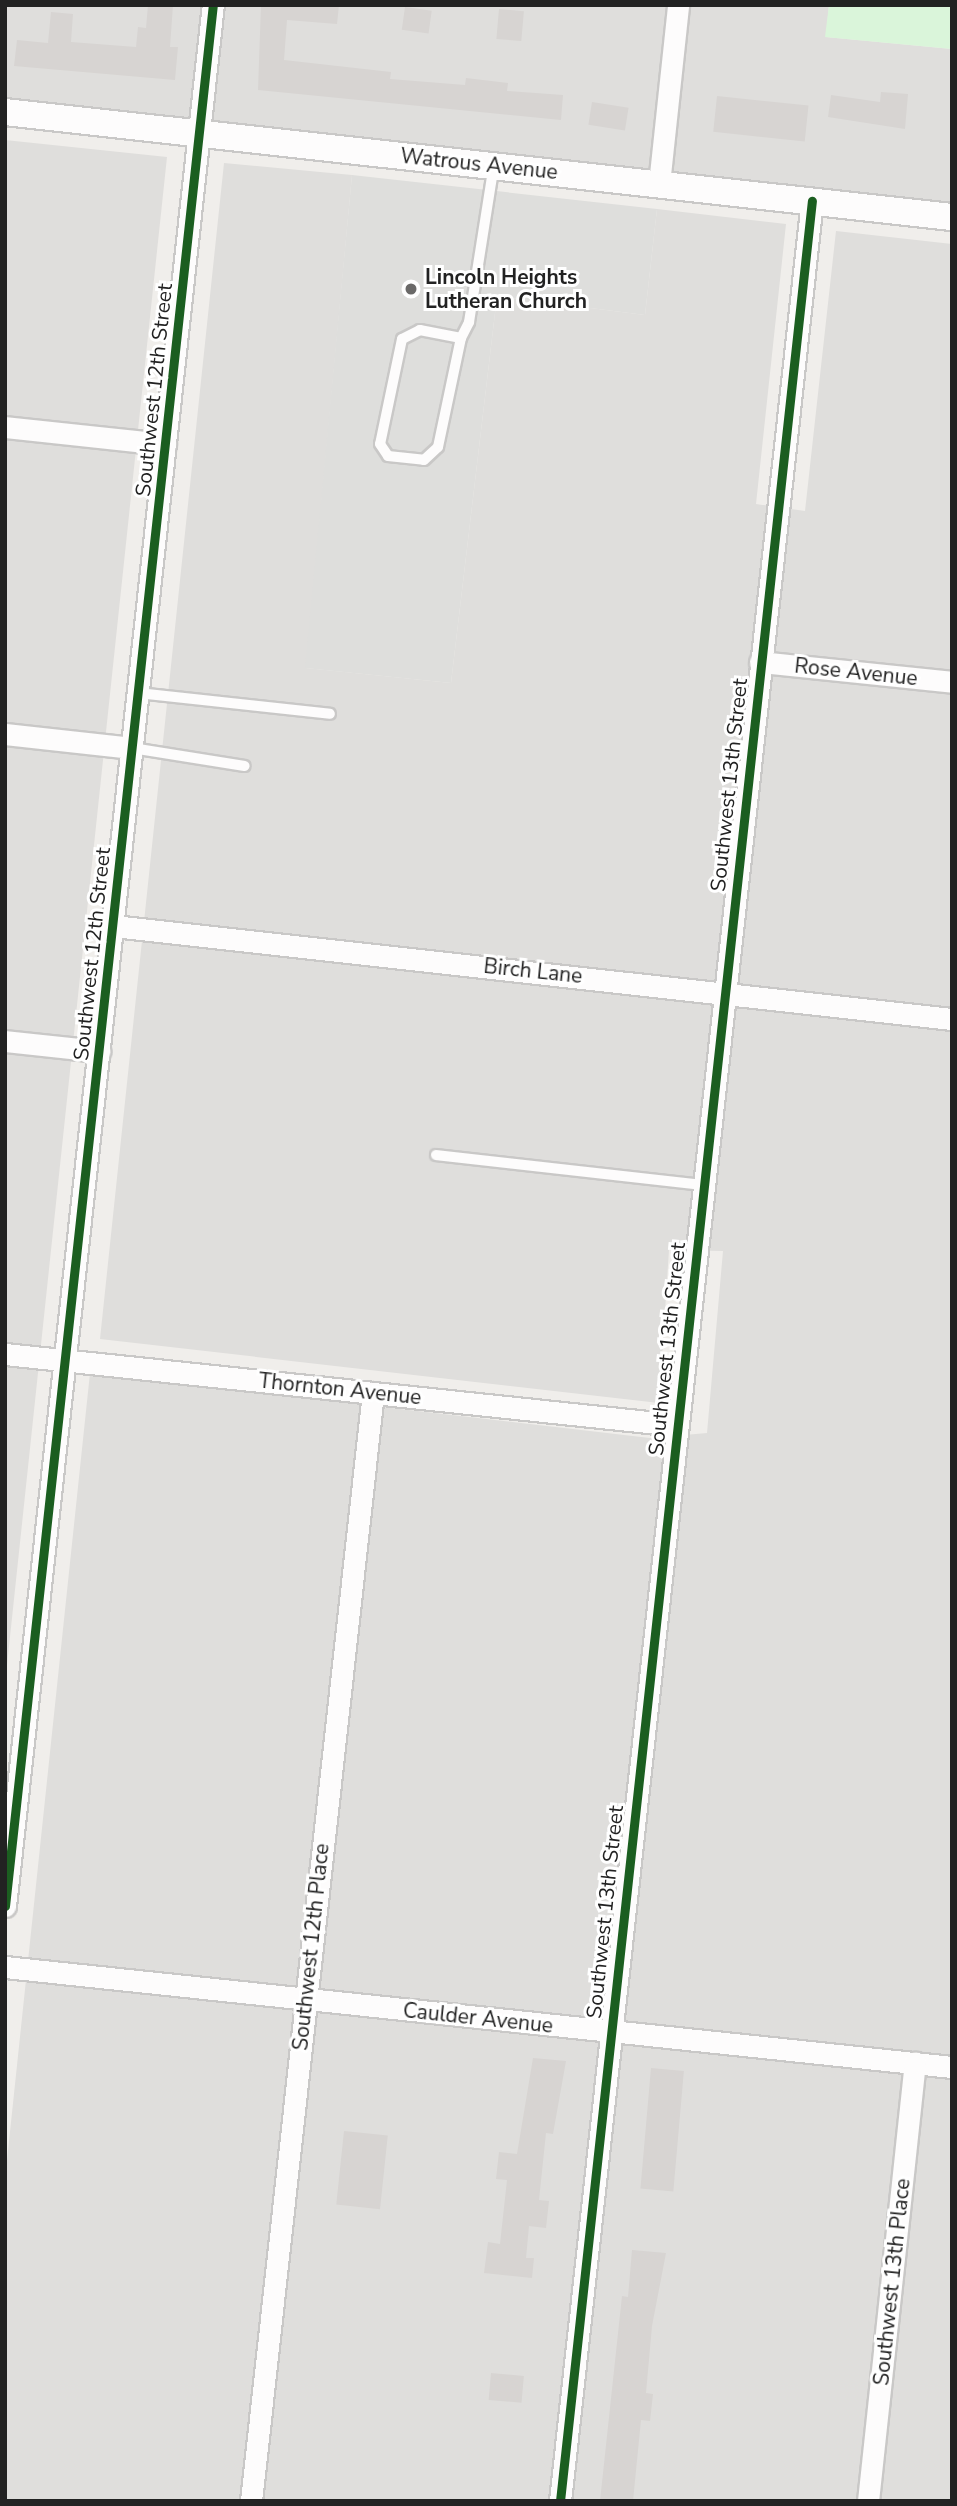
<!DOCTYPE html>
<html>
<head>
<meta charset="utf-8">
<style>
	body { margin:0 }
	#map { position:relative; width:957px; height:2506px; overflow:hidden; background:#f0eeeb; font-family:"Nunito Sans",sans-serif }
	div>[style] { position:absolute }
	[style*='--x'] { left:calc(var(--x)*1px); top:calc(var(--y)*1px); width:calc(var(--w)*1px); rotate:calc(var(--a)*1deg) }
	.residential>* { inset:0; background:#dfdedc }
	.religious>* { inset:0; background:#dededc }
	.park>* { inset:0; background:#daf5da }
	.building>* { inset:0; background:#d7d4d2; transform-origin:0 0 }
	.roads { filter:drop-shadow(2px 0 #c9c8c7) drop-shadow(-2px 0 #c9c8c7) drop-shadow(0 2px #c9c8c7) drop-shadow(0 -2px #c9c8c7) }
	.service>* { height:10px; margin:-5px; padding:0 5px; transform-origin:5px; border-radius:5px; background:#fdfcfc }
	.minor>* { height:21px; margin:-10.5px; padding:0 10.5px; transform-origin:10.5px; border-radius:10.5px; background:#fdfcfc }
	.tertiary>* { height:26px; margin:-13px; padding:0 13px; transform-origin:13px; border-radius:13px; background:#fdfcfc }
	.cycleway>* { height:9px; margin:-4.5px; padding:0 4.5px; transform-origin:4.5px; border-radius:4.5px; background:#1b5e20 }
	.dots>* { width:19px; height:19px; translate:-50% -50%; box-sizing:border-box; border:4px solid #fff; border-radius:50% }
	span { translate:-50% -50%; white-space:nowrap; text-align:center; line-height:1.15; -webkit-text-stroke:6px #fff; paint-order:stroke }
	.street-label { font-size:21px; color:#222 }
	.poi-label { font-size:21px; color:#222; font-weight:700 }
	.left { translate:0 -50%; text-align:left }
	.frame { position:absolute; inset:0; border:7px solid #222; pointer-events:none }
</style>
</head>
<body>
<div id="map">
	<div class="residential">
		<i style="clip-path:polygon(5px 5px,829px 5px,826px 37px,952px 49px,952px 217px,5px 112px)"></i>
		<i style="clip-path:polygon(5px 140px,167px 157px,5px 1684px)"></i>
		<i style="clip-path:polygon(224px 163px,352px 175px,306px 668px,451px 683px,497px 296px,645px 315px,657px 209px,786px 224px,756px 504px,805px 511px,836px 231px,952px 244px,952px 2501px,5px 2501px,5px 2179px,90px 1373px,650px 1438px,707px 1433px,723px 1251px,669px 1250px,659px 1403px,100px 1339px)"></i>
	</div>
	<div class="religious">
		<i style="clip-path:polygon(352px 175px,657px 209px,645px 315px,497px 296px,451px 683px,305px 668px)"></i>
	</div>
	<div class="park">
		<i style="clip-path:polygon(829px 5px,952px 5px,952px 49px,825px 37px)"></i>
	</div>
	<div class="building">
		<i style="clip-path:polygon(148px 5px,173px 5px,170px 47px,178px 47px,175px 80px,14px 66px,17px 40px,48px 43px,51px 12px,73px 14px,71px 42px,136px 47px,138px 27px,146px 28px)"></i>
		<i style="clip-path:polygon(261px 5px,339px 5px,337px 24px,287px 20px,284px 60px,391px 72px,390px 79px,465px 85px,466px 78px,508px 83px,507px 91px,563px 95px,561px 120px,258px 90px)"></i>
		<i style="left:405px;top:7px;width:27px;height:23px;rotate:8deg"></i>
		<i style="left:499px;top:9px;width:25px;height:30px;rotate:5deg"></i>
		<i style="clip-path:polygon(881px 92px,908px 94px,905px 129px,828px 117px,831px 95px,880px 102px)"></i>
		<i style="left:717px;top:96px;width:92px;height:36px;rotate:6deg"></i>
		<i style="left:592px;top:102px;width:37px;height:23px;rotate:9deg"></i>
		<i style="clip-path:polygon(533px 2058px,566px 2061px,553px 2134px,546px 2133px,539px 2200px,549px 2201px,546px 2228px,529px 2226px,526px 2258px,534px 2258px,532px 2278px,484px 2273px,488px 2242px,500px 2244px,507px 2180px,496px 2179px,499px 2152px,517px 2154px)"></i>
		<i style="left:651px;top:2068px;width:33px;height:121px;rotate:5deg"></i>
		<i style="left:344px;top:2131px;width:44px;height:74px;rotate:6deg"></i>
		<i style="clip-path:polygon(632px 2250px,666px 2253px,652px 2326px,646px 2393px,653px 2394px,650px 2421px,641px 2420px,633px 2501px,600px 2501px,622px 2296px,628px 2297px)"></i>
		<i style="left:491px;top:2373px;width:33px;height:27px;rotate:5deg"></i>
	</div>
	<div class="roads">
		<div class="service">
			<i style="--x:461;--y:338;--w:42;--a:-169"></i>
			<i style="--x:420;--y:330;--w:20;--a:153"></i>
			<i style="--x:402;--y:339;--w:107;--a:101.8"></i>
			<i style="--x:380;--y:444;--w:14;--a:56"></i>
			<i style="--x:388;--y:456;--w:36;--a:6"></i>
			<i style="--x:424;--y:460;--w:19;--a:-43"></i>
			<i style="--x:438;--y:447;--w:111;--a:-78.1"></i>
			<i style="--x:461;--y:338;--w:18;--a:-63"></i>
			<i style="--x:469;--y:322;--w:159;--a:-81"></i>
			<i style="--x:138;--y:693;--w:193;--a:6.2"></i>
			<i style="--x:132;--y:748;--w:114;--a:9.1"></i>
			<i style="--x:436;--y:1155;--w:268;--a:6.4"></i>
		</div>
		<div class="minor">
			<i style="--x:659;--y:184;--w:180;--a:-83.9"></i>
			<i style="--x:5;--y:427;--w:161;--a:6.1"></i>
			<i style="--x:760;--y:662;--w:193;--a:5.9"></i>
			<i style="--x:5;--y:734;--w:128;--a:6.3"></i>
			<i style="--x:113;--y:926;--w:844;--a:6.33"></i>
			<i style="--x:5;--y:1041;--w:95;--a:6.1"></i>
			<i style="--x:5;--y:1354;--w:675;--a:6.04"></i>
			<i style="--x:5;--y:1906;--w:1912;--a:-83.76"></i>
			<i style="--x:5;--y:1967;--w:952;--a:6.03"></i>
			<i style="--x:251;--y:2501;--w:1115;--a:-83.72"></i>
			<i style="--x:560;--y:2501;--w:2314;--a:-83.75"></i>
			<i style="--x:868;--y:2501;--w:441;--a:-83.9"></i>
		</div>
		<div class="tertiary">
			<i style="--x:5;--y:112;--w:953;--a:6.33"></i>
		</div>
	</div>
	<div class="cycleway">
		<i style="--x:5;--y:1906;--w:1912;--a:-83.76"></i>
		<i style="--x:560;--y:2501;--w:2314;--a:-83.75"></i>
	</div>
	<div class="dots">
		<i style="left:411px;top:289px;background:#6a6968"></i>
	</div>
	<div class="street-label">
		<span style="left:479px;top:164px;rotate:6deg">Watrous Avenue</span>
		<span style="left:154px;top:390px;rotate:-84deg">Southwest 12th Street</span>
		<span style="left:856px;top:672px;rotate:6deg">Rose Avenue</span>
		<span style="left:729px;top:785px;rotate:-84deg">Southwest 13th Street</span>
		<span style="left:92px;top:954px;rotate:-84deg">Southwest 12th Street</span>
		<span style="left:533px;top:971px;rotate:6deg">Birch Lane</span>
		<span style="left:667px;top:1349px;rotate:-84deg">Southwest 13th Street</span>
		<span style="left:340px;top:1389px;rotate:6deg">Thornton Avenue</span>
		<span style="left:605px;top:1912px;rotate:-84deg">Southwest 13th Street</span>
		<span style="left:311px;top:1947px;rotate:-84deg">Southwest 12th Place</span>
		<span style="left:478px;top:2018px;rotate:6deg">Caulder Avenue</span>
		<span style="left:892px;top:2282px;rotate:-84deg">Southwest 13th Place</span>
	</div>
	<div class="poi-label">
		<span class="left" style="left:425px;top:289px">Lincoln Heights<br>Lutheran Church</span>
	</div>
	<div class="frame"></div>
</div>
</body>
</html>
